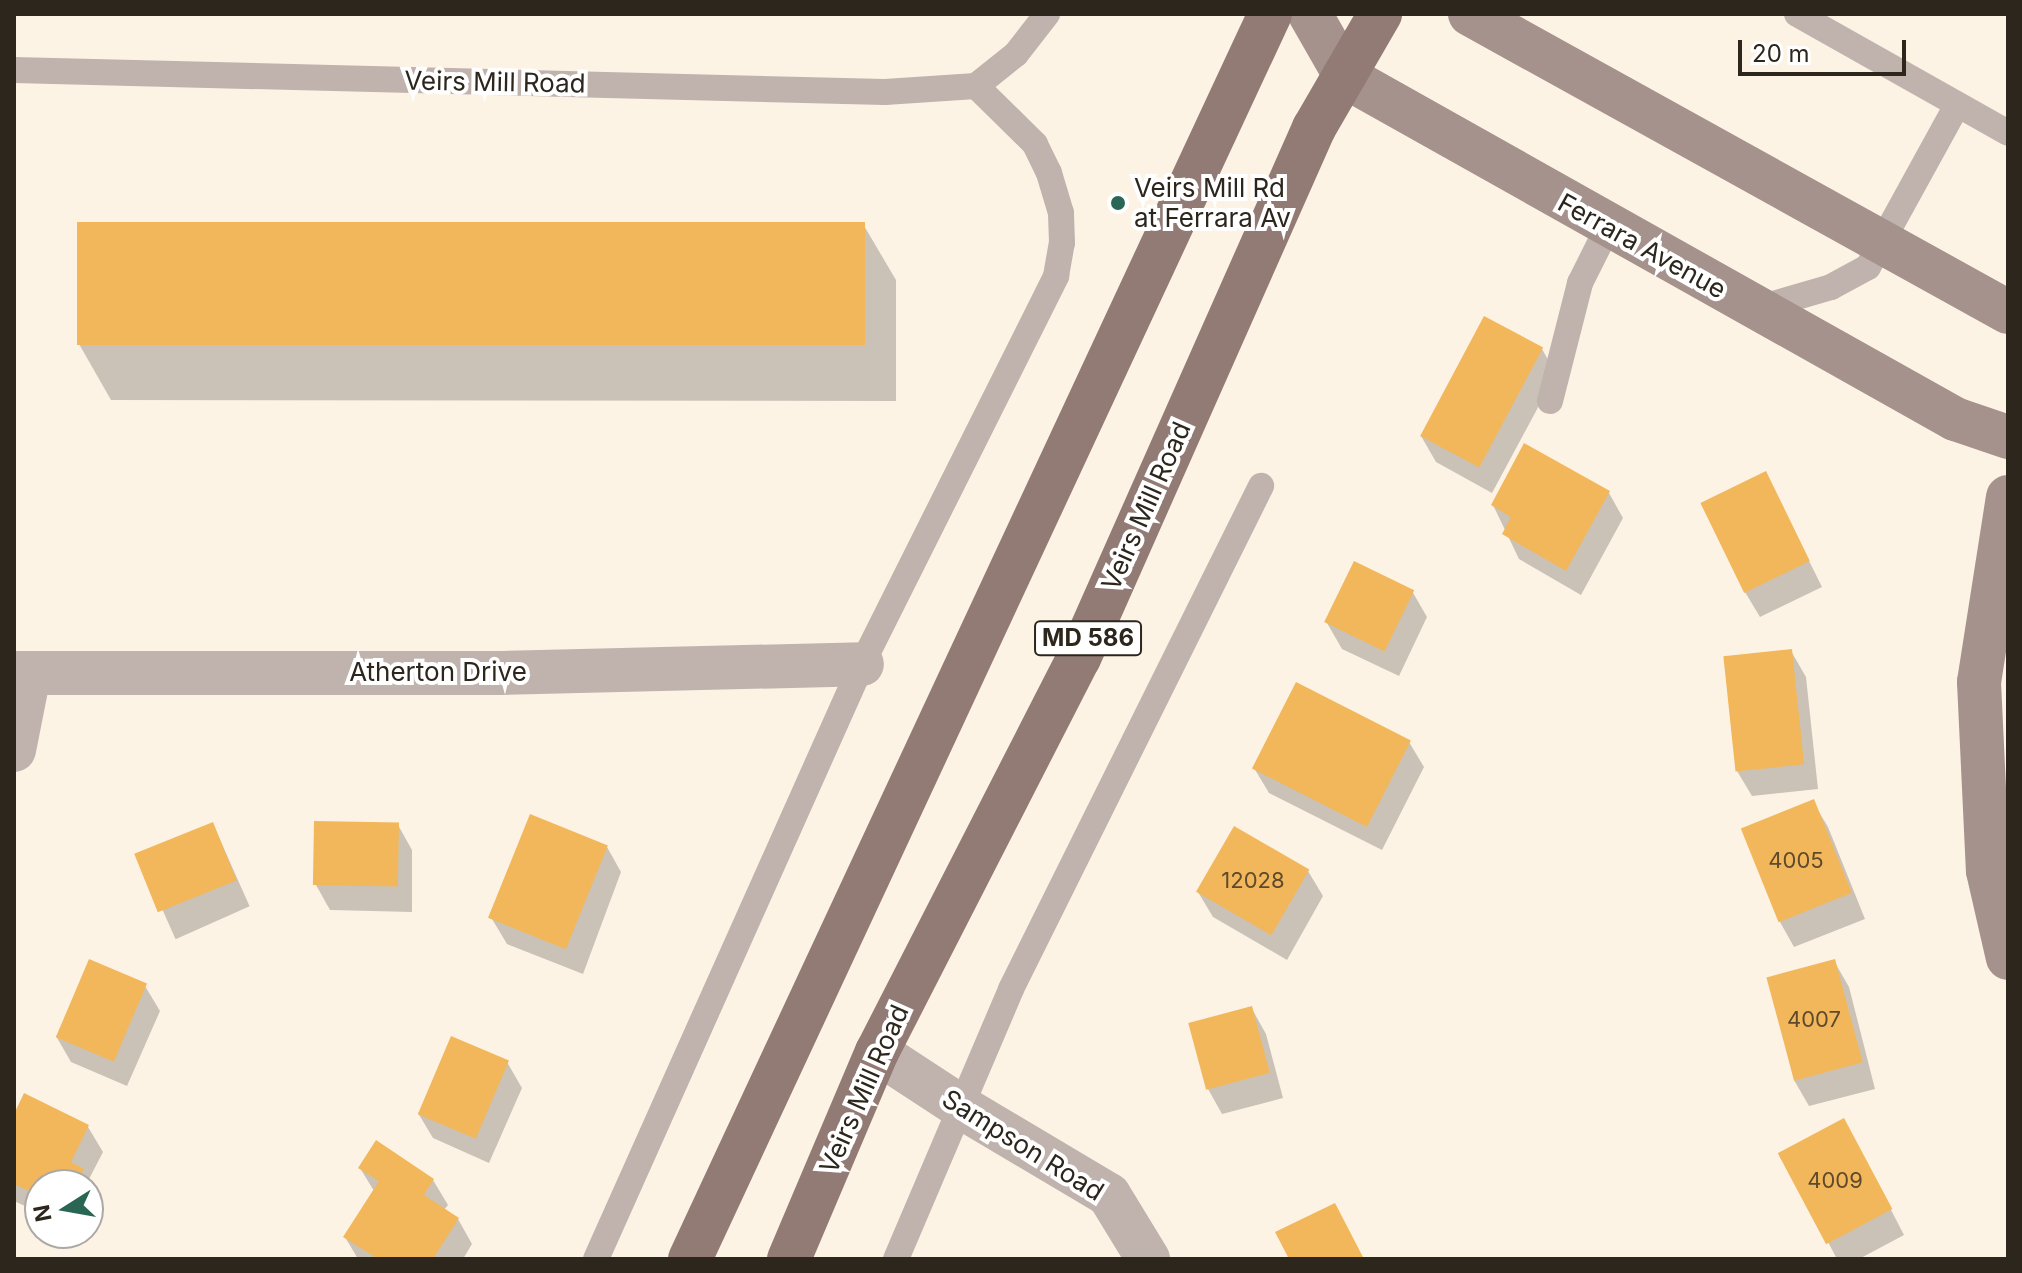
<!DOCTYPE html>
<html>
<head>
<meta charset="utf-8">
<style>
	body { margin:0 }
	#map { position:relative; width:2022px; height:1273px; overflow:hidden; background:#fdf3e5; font-family:Inter,sans-serif }
	div>[style] { position:absolute }
	[style*='--x'] { left:calc(var(--x)*1px); top:calc(var(--y)*1px); width:calc(var(--w)*1px); rotate:calc(var(--a)*1deg) }
	.shadow>* { inset:0; background:#0003; transform-origin:0 0 }
	.building>* { inset:0; background:#f2b75a; transform-origin:0 0 }
	.lane>* { height:26px; margin:-13px; padding:0 13px; transform-origin:13px; border-radius:13px; background:#c0b3ae }
	.street>* { height:44px; margin:-22px; padding:0 22px; transform-origin:22px; border-radius:22px; background:#c0b3ae }
	.secondary>* { height:44px; margin:-22px; padding:0 22px; transform-origin:22px; border-radius:22px; background:#a5928c }
	.primary>* { height:44px; margin:-22px; padding:0 22px; transform-origin:22px; border-radius:22px; background:#927b74 }
	.dots>* { width:22px; height:22px; translate:-50% -50%; box-sizing:border-box; border:4px solid #fff; border-radius:50% }
	span { translate:-50% -50%; white-space:nowrap; text-align:center; line-height:1.15; -webkit-text-stroke:8px #fff; paint-order:stroke }
	.number-label { font-size:22px; color:#5e4a2c }
	.number-label span { -webkit-text-stroke-width:0 }
	.shield-label span { padding:2px 6px; background:#fff; border:2px solid; border-radius:6px; -webkit-text-stroke-width:0 }
	.shield-label { font-size:24px; color:#2c261d; font-weight:700 }
	.street-label { font-size:26px; color:#2c261d }
	.poi-label { font-size:26px; color:#2c261d }
	.left { translate:0 -50%; text-align:left }
	.frame { position:absolute; inset:0; border:16px solid #2c261d; pointer-events:none }
	.north { position:absolute; left:24px; top:1169px; width:80px; height:80px; box-sizing:border-box; background:#fff; border:2px solid #aba8a5; border-radius:50%; rotate:259deg; font-size:22px; font-weight:700; line-height:32px; text-align:center; color:#2c261d }
	.north::after { content:''; display:block; margin:auto; width:28px; height:36px; background:#296754; clip-path:polygon(50% 0,100% 100%,50% 72%,0 100%) }
	.scale { position:absolute; left:1738px; top:40px; width:168px; height:36px; box-sizing:border-box; border:4px solid #2c261d; border-top:0; padding-left:10px; font-size:24px; line-height:28px; white-space:nowrap; color:#2c261d; -webkit-text-stroke:6px #fff; paint-order:stroke }
</style>
</head>
<body>
<div id="map">
	<div class="shadow">
		<i style="clip-path:polygon(863px 224px,896px 280px,896px 401px,111px 400px,79px 344px)"></i>
		<i style="clip-path:polygon(1542px 349px,1556px 374px,1492px 493px,1436px 462px,1421px 436px)"></i>
		<i style="clip-path:polygon(1766px 474px,1822px 587px,1760px 617px,1745px 592px)"></i>
		<i style="clip-path:polygon(1609px 493px,1623px 518px,1581px 595px,1519px 559px,1493px 505px)"></i>
		<i style="clip-path:polygon(1412px 591px,1427px 617px,1399px 676px,1342px 649px,1327px 623px)"></i>
		<i style="clip-path:polygon(1791px 651px,1806px 677px,1818px 789px,1752px 796px,1737px 771px)"></i>
		<i style="clip-path:polygon(1409px 742px,1424px 767px,1382px 850px,1269px 793px,1254px 768px)"></i>
		<i style="clip-path:polygon(1813px 802px,1828px 827px,1865px 919px,1794px 947px,1780px 922px)"></i>
		<i style="left:213px;top:824px;width:90px;height:81px;rotate:66deg"></i>
		<i style="clip-path:polygon(398px 825px,412px 850px,412px 912px,330px 910px,316px 885px)"></i>
		<i style="clip-path:polygon(607px 847px,621px 872px,583px 974px,507px 944px,492px 919px)"></i>
		<i style="clip-path:polygon(1308px 871px,1323px 896px,1287px 960px,1213px 917px,1198px 892px)"></i>
		<i style="clip-path:polygon(1834px 961px,1849px 987px,1875px 1089px,1809px 1106px,1794px 1080px,1769px 978px)"></i>
		<i style="clip-path:polygon(145px 986px,160px 1011px,127px 1086px,71px 1062px,56px 1036px)"></i>
		<i style="clip-path:polygon(1252px 1009px,1266px 1034px,1283px 1098px,1222px 1114px,1208px 1089px)"></i>
		<i style="clip-path:polygon(507px 1062px,522px 1088px,489px 1163px,433px 1138px,418px 1113px)"></i>
		<i style="clip-path:polygon(14px 1119px,88px 1127px,103px 1152px,88px 1181px,97px 1196px,88px 1214px,88px 1185px,40px 1185px,40px 1213px,14px 1201px)"></i>
		<i style="clip-path:polygon(1858px 1146px,1904px 1235px,1859px 1259px,1837px 1259px,1781px 1154px)"></i>
		<i style="clip-path:polygon(360px 1168px,433px 1180px,448px 1205px,444px 1210px,458px 1219px,472px 1244px,463px 1259px,358px 1259px,345px 1237px,374px 1191px)"></i>
	</div>
	<div class="building">
		<i style="left:77px;top:222px;width:788px;height:123px"></i>
		<i style="left:1484px;top:316px;width:67px;height:136px;rotate:28deg"></i>
		<i style="clip-path:polygon(1524px 443px,1610px 491px,1566px 571px,1502px 534px,1511px 517px,1491px 505px)"></i>
		<i style="left:1766px;top:471px;width:100px;height:73px;rotate:64deg"></i>
		<i style="left:1354px;top:561px;width:67px;height:68px;rotate:26deg"></i>
		<i style="left:1792px;top:649px;width:116px;height:69px;rotate:84deg"></i>
		<i style="left:1296px;top:682px;width:129px;height:97px;rotate:27deg"></i>
		<i style="left:1814px;top:799px;width:101px;height:79px;rotate:68deg"></i>
		<i style="left:530px;top:814px;width:84px;height:112px;rotate:22deg"></i>
		<i style="left:314px;top:821px;width:85px;height:64px;rotate:1deg"></i>
		<i style="left:213px;top:822px;width:63px;height:85px;rotate:68deg"></i>
		<i style="left:1234px;top:826px;width:87px;height:76px;rotate:30deg"></i>
		<i style="left:89px;top:959px;width:63px;height:85px;rotate:23deg"></i>
		<i style="left:1835px;top:959px;width:107px;height:71px;rotate:75deg"></i>
		<i style="left:1252px;top:1006px;width:69px;height:66px;rotate:75deg"></i>
		<i style="left:451px;top:1036px;width:63px;height:85px;rotate:23deg"></i>
		<i style="clip-path:polygon(24px 1093px,89px 1125px,71px 1162px,84px 1169px,76px 1185px,40px 1185px,40px 1196px,14px 1184px,14px 1114px)"></i>
		<i style="left:1844px;top:1118px;width:103px;height:75px;rotate:62deg"></i>
		<i style="clip-path:polygon(376px 1140px,434px 1179px,424px 1195px,459px 1218px,433px 1259px,378px 1259px,343px 1237px,379px 1181px,358px 1168px)"></i>
		<i style="clip-path:polygon(1335px 1203px,1364px 1259px,1289px 1259px,1275px 1232px)"></i>
	</div>
	<div class="lane">
		<i style="--x:1797;--y:14;--w:242;--a:29.4"></i>
		<i style="--x:14;--y:70;--w:871;--a:1.45"></i>
		<i style="--x:885;--y:92;--w:91;--a:-3.8"></i>
		<i style="--x:976;--y:86;--w:51;--a:-38.7"></i>
		<i style="--x:1016;--y:54;--w:51;--a:-52.2"></i>
		<i style="--x:1756;--y:309;--w:78;--a:-16.3"></i>
		<i style="--x:1831;--y:287;--w:42;--a:-28.4"></i>
		<i style="--x:1868;--y:267;--w:185;--a:-61.2"></i>
		<i style="--x:1550;--y:401;--w:122;--a:-75.7"></i>
		<i style="--x:1580;--y:283;--w:63;--a:-63.4"></i>
		<i style="--x:596;--y:1259;--w:652;--a:-65.91"></i>
		<i style="--x:862;--y:664;--w:434;--a:-63.4"></i>
		<i style="--x:1056;--y:276;--w:34;--a:-80"></i>
		<i style="--x:1062;--y:243;--w:30;--a:-92"></i>
		<i style="--x:1061;--y:213;--w:42;--a:-106.7"></i>
		<i style="--x:1049;--y:173;--w:32;--a:-116"></i>
		<i style="--x:1035;--y:144;--w:83;--a:-135.5"></i>
		<i style="--x:896;--y:1259;--w:293;--a:-66.9"></i>
		<i style="--x:1011;--y:989;--w:562;--a:-63.57"></i>
	</div>
	<div class="street">
		<i style="--x:14;--y:673;--w:488;--a:0"></i>
		<i style="--x:502;--y:673;--w:360;--a:-1.4"></i>
		<i style="--x:14;--y:750;--w:77;--a:-78.8"></i>
		<i style="--x:877;--y:1052;--w:100;--a:33.2"></i>
		<i style="--x:961;--y:1107;--w:172;--a:30.7"></i>
		<i style="--x:1109;--y:1195;--w:75;--a:58.6"></i>
	</div>
	<div class="secondary">
		<i style="--x:1310;--y:14;--w:73;--a:60.3"></i>
		<i style="--x:1346;--y:77;--w:698;--a:29.32"></i>
		<i style="--x:1955;--y:419;--w:56;--a:18.8"></i>
		<i style="--x:1470;--y:14;--w:615;--a:28.98"></i>
		<i style="--x:2008;--y:497;--w:187;--a:98.9"></i>
		<i style="--x:1979;--y:682;--w:189;--a:87.3"></i>
		<i style="--x:1988;--y:871;--w:89;--a:77.1"></i>
	</div>
	<div class="primary">
		<i style="--x:690;--y:1259;--w:1373;--a:-65.02"></i>
		<i style="--x:789;--y:1259;--w:225;--a:-67"></i>
		<i style="--x:877;--y:1052;--w:443;--a:-62.9"></i>
		<i style="--x:1079;--y:658;--w:580;--a:-66.09"></i>
		<i style="--x:1314;--y:128;--w:132;--a:-59.9"></i>
	</div>
	<div class="dots">
		<i style="left:1118px;top:203px;background:#296754"></i>
	</div>
	<div class="number-label">
		<span style="left:1796px;top:861px">4005</span>
		<span style="left:1253px;top:881px">12028</span>
		<span style="left:1814px;top:1020px">4007</span>
		<span style="left:1835px;top:1181px">4009</span>
	</div>
	<div class="shield-label">
		<span style="left:1088px;top:638px">MD 586</span>
	</div>
	<div class="street-label">
		<span style="left:495px;top:82px;rotate:1deg">Veirs Mill Road</span>
		<span style="left:1642px;top:246px;rotate:29deg">Ferrara Avenue</span>
		<span style="left:1146px;top:506px;rotate:-66deg">Veirs Mill Road</span>
		<span style="left:438px;top:672px">Atherton Drive</span>
		<span style="left:864px;top:1089px;rotate:-66deg">Veirs Mill Road</span>
		<span style="left:1023px;top:1145px;rotate:32deg">Sampson Road</span>
	</div>
	<div class="poi-label">
		<span class="left" style="left:1134px;top:203px">Veirs Mill Rd<br>at Ferrara Av</span>
	</div>
	<div class="frame"></div>
	<div class="north">N</div>
	<div class="scale">20 m</div>
</div>
</body>
</html>
